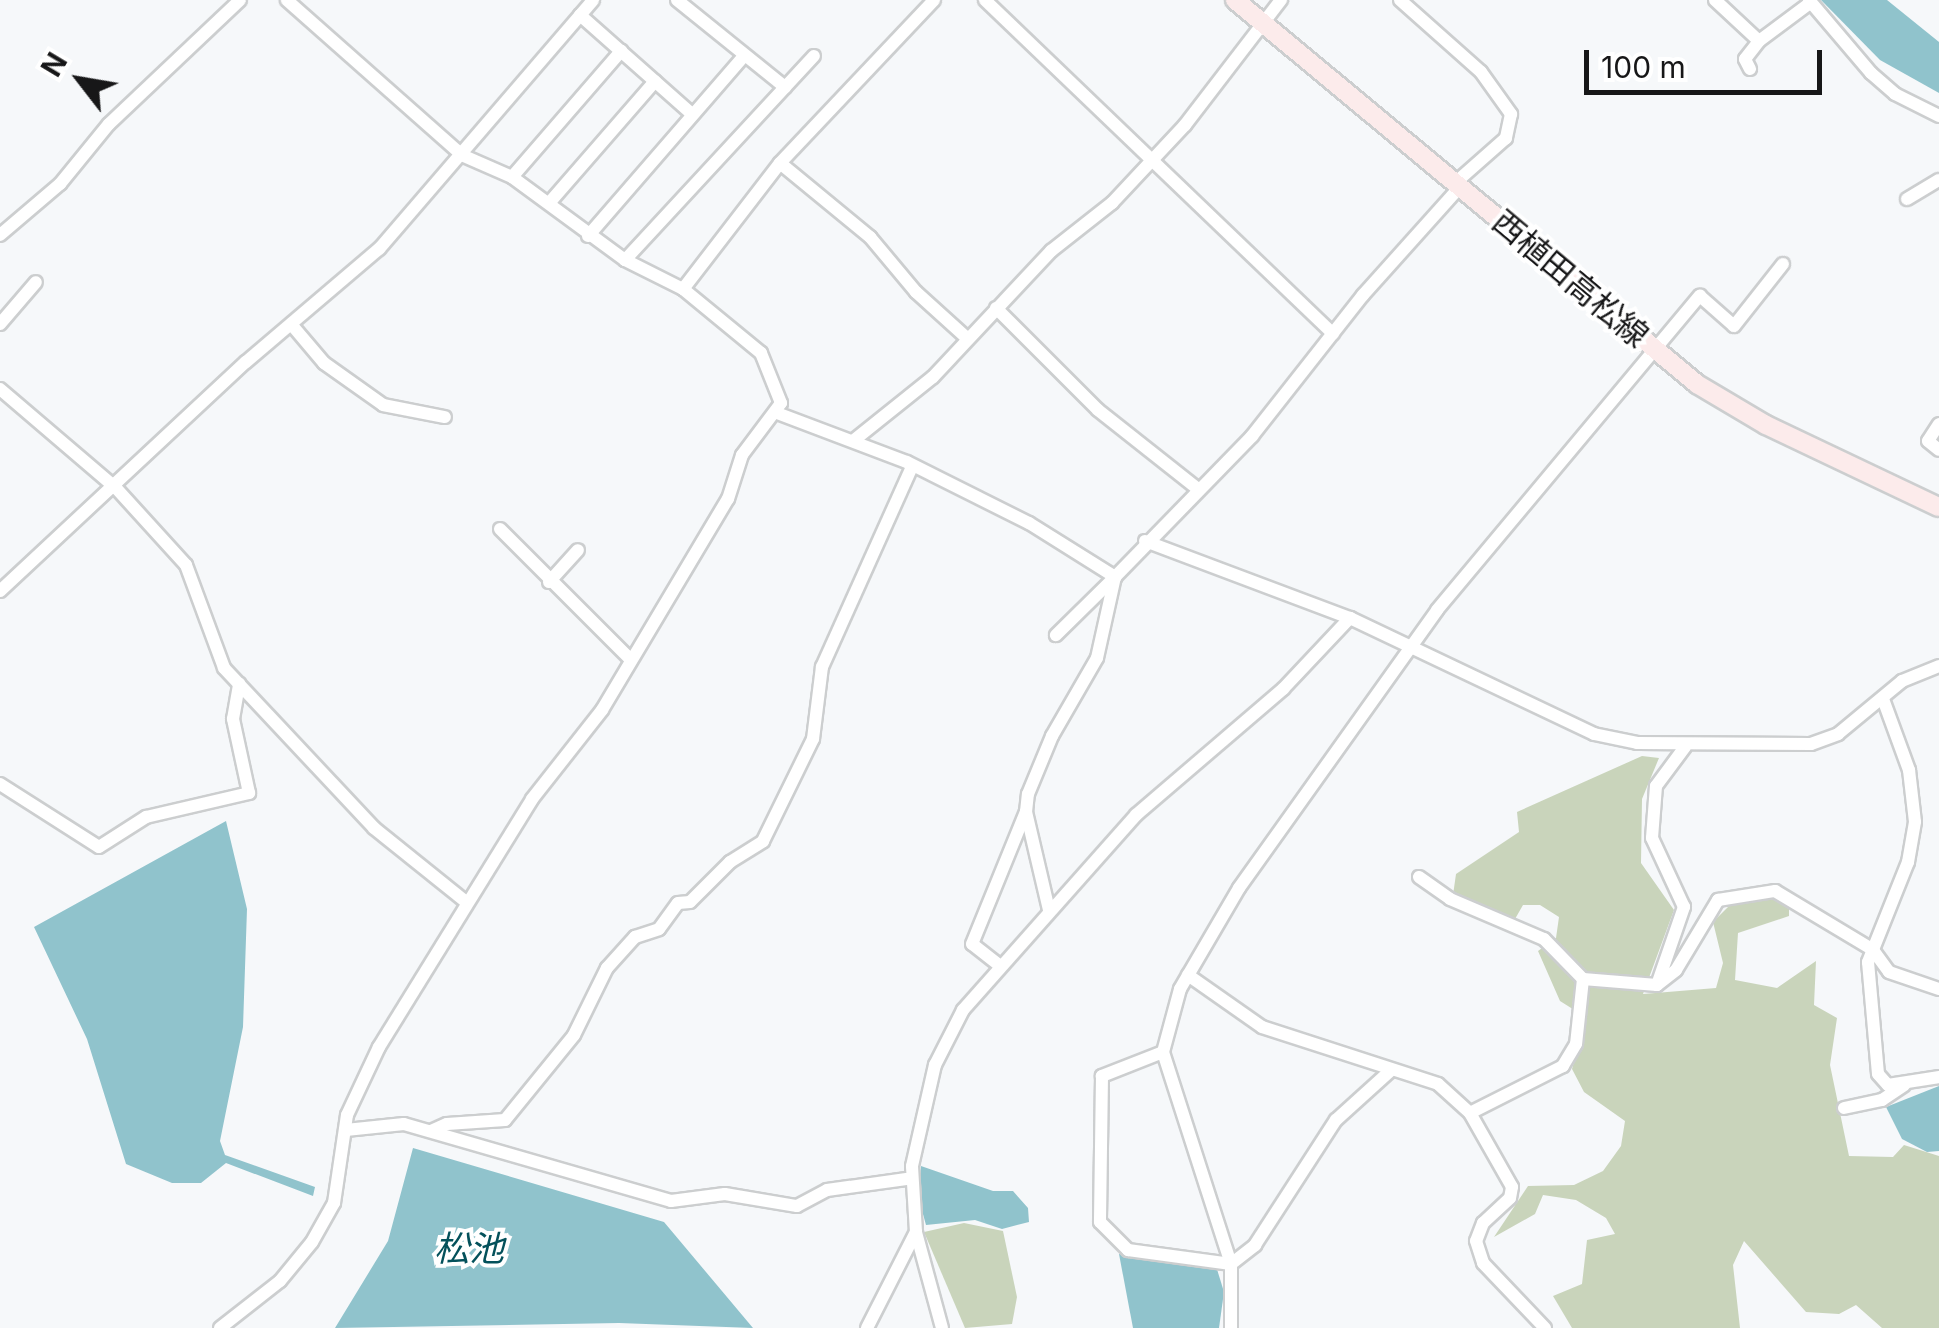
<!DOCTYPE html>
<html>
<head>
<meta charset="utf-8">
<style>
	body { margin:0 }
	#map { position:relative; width:1939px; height:1328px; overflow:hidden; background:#f6f8fa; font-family:Inter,"Noto Sans JP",sans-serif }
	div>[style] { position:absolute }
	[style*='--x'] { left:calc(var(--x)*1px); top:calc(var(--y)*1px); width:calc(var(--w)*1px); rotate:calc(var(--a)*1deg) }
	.green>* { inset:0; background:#c9d4bb }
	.water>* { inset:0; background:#90c3cc }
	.roads { filter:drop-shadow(2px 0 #cccecf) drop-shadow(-2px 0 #cccecf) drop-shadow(0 2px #cccecf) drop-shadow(0 -2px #cccecf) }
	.street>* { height:12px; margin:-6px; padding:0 6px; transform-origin:6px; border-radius:6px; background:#fff }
	.secondary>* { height:18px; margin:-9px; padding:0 9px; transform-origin:9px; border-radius:9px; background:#fcebeb }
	span { translate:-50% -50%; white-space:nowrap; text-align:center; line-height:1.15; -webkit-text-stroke:8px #fff; paint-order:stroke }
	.street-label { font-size:32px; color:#171718 }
	.water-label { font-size:35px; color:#04515b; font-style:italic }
	.north { position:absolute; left:30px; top:30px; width:100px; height:100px; -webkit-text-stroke:8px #fff; paint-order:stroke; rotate:301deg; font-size:28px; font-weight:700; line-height:40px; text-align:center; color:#171718 }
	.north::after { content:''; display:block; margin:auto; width:35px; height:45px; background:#171718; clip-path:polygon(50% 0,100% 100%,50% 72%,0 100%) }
	.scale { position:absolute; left:1584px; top:50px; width:238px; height:45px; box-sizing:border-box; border:5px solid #171718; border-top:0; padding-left:12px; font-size:30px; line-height:35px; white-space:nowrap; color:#171718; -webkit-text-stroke:8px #fff; paint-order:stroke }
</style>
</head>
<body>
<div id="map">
	<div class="green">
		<i style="clip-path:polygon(1642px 756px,1659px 758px,1642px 799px,1641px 863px,1674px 910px,1643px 994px,1716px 988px,1723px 963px,1713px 922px,1729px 906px,1759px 895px,1789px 902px,1789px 916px,1738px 933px,1735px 980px,1777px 988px,1816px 961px,1814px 1005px,1837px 1018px,1830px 1065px,1849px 1156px,1893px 1157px,1904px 1145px,1939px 1156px,1939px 1328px,1882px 1328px,1856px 1305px,1839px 1314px,1806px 1312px,1744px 1241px,1733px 1265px,1740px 1328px,1572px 1328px,1553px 1296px,1582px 1284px,1587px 1240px,1615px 1234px,1606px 1218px,1576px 1200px,1543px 1195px,1535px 1214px,1494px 1237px,1528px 1186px,1574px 1185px,1603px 1171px,1621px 1146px,1625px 1121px,1584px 1092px,1572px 1069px,1587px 1018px,1560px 1001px,1538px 951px,1556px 938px,1559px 917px,1540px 905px,1523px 905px,1515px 919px,1453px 895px,1456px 874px,1519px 832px,1517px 812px)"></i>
		<i style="clip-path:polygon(964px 1223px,1003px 1231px,1017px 1297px,1012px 1324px,965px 1328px,924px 1232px)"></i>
	</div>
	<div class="water">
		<i style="clip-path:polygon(1821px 0,1887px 0,1939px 42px,1939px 93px,1880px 60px)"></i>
		<i style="clip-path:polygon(226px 821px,247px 909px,243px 1027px,220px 1141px,225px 1155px,315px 1187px,313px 1196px,226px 1163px,201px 1183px,172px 1183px,126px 1164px,87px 1039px,34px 927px)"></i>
		<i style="clip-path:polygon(1939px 1086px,1939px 1151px,1927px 1152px,1902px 1139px,1886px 1107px)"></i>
		<i style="clip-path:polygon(413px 1148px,664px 1222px,753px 1328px,619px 1323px,335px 1328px,388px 1241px)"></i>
		<i style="clip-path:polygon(921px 1166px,993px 1191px,1013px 1191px,1028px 1208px,1029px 1222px,1002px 1229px,975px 1220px,926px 1225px,918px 1196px)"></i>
		<i style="clip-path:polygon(1119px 1254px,1216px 1266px,1224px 1292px,1219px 1328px,1133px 1328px)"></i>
	</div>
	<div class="roads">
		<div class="street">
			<i style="--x:677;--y:0;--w:139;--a:38.9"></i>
			<i style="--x:985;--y:0;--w:482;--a:43.8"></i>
			<i style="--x:1400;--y:0;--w:108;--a:41.6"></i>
			<i style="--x:1481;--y:72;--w:52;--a:54.5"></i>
			<i style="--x:1511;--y:114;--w:25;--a:102"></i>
			<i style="--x:1506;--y:138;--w:68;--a:138.6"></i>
			<i style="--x:1715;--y:0;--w:60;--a:43"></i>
			<i style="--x:1809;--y:0;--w:96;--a:49.7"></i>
			<i style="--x:1871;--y:73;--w:32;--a:41"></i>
			<i style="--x:1895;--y:94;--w:49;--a:26.6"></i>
			<i style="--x:580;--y:15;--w:149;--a:41.5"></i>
			<i style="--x:1750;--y:69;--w:11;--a:-117"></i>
			<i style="--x:1745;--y:59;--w:23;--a:-52"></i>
			<i style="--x:1759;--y:41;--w:64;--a:-36.7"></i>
			<i style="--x:780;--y:163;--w:117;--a:39.4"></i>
			<i style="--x:870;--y:237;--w:72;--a:50.1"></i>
			<i style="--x:916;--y:292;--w:70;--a:42.1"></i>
			<i style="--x:512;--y:177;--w:167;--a:-49.1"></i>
			<i style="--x:1907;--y:199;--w:37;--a:-31"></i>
			<i style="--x:550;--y:202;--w:160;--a:-49"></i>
			<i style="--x:0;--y:235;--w:79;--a:-40.4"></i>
			<i style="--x:60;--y:184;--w:77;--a:-50.8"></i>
			<i style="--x:109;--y:124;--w:180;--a:-43.4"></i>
			<i style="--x:588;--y:236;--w:238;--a:-49.1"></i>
			<i style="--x:625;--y:260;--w:278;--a:-47.2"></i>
			<i style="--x:683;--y:289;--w:159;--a:-52.4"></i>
			<i style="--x:780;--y:163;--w:224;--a:-46.6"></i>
			<i style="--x:996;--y:308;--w:144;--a:45"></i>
			<i style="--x:1098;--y:410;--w:127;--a:38.3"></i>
			<i style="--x:0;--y:324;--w:55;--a:-49.4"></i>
			<i style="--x:291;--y:324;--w:51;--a:49.8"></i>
			<i style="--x:324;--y:363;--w:72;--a:35.4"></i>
			<i style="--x:383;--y:405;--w:63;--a:11"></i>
			<i style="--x:0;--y:389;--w:153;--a:40.5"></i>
			<i style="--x:116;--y:488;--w:104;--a:47.7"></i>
			<i style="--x:186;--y:565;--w:110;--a:69.7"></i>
			<i style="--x:224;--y:668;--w:219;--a:46.8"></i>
			<i style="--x:374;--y:828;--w:118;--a:38.8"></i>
			<i style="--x:777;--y:413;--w:139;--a:20.7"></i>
			<i style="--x:907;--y:462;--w:136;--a:26.6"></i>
			<i style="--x:1029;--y:523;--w:102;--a:32.1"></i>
			<i style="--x:1115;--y:577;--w:83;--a:135.5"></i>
			<i style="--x:1939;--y:424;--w:20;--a:123"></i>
			<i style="--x:1928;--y:441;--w:14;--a:39"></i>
			<i style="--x:853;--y:441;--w:102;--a:-38.7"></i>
			<i style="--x:933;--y:377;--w:173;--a:-46.9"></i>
			<i style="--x:1051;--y:251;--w:78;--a:-38.2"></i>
			<i style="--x:1112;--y:203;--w:107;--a:-46.9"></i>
			<i style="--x:1185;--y:125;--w:158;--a:-52.5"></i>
			<i style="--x:500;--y:529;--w:185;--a:45"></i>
			<i style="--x:1145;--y:541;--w:219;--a:20.6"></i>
			<i style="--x:549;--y:582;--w:43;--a:-47.8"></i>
			<i style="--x:0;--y:591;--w:336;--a:-43"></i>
			<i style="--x:246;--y:362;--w:175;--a:-40.4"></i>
			<i style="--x:379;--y:249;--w:328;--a:-49.3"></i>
			<i style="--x:1883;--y:699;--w:76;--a:69.9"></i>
			<i style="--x:1909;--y:770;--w:52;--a:83.4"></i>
			<i style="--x:1915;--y:822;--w:41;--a:99.9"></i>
			<i style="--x:1908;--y:862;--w:108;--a:111.8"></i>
			<i style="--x:1868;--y:962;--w:112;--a:84.9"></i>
			<i style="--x:1878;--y:1074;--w:15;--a:48"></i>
			<i style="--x:1888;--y:1085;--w:52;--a:-8.9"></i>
			<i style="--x:0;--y:784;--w:117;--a:32.5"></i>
			<i style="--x:99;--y:847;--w:56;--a:-32.6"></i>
			<i style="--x:146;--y:817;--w:106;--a:-13.1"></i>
			<i style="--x:249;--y:793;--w:76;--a:-102.2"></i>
			<i style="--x:233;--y:719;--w:36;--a:-80"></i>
			<i style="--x:1419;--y:877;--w:38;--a:35"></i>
			<i style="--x:1450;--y:899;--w:102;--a:23.1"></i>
			<i style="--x:1544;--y:939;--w:56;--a:45.7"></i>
			<i style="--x:1583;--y:979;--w:65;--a:96.1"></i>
			<i style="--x:1576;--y:1044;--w:26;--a:121"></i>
			<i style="--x:1563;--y:1066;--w:104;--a:153.2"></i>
			<i style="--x:1049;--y:910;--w:101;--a:-103.2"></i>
			<i style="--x:1026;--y:812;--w:18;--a:-84"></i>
			<i style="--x:1028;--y:794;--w:63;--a:-67.5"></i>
			<i style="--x:1052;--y:736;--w:90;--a:-60"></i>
			<i style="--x:1097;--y:658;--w:83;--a:-77.5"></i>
			<i style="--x:1115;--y:577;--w:197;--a:-45.8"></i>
			<i style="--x:1252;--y:436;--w:179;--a:-51.8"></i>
			<i style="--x:1363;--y:295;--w:145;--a:-48.1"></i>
			<i style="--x:999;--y:965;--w:34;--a:-142"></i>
			<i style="--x:972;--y:944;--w:143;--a:-67.8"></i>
			<i style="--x:1188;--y:975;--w:90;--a:35.1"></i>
			<i style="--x:1262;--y:1027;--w:185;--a:17.9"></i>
			<i style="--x:1438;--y:1084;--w:43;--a:42.2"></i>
			<i style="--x:1470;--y:1113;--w:85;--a:60.4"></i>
			<i style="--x:1512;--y:1187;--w:11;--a:100"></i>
			<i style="--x:1510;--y:1198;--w:37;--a:137"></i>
			<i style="--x:1483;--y:1223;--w:19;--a:111"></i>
			<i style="--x:1476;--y:1241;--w:23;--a:72"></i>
			<i style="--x:1483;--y:1263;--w:90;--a:46.4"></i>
			<i style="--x:1583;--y:979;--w:74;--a:4.6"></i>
			<i style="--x:1657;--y:985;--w:24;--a:-38"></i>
			<i style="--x:1676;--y:970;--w:82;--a:-59"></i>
			<i style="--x:1718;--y:900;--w:58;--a:-9"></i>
			<i style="--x:1775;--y:891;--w:114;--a:31"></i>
			<i style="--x:1873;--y:950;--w:27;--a:54"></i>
			<i style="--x:1889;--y:972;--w:53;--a:18.8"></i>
			<i style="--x:1657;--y:985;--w:83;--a:-70.9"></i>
			<i style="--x:1684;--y:907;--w:76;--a:-114.9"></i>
			<i style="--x:1652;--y:838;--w:52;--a:-85.6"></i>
			<i style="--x:1656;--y:786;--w:49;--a:-53.4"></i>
			<i style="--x:1163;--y:1052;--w:66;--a:158.5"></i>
			<i style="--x:1102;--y:1076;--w:146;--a:90.8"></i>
			<i style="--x:1100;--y:1222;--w:40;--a:45"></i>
			<i style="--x:1128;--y:1250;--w:104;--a:7.7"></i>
			<i style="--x:1231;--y:1264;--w:31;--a:-38"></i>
			<i style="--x:1255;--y:1245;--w:149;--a:-57.1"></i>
			<i style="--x:1336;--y:1120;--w:73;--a:-42.2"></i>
			<i style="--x:1844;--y:1108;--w:39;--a:-12"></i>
			<i style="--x:1882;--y:1100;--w:27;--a:-34"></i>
			<i style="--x:346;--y:1130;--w:58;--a:-5.9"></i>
			<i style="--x:404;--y:1124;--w:278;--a:16.1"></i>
			<i style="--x:671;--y:1201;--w:54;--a:-7.4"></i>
			<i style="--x:725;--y:1194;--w:73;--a:9.5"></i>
			<i style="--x:797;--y:1206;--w:34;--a:-28"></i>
			<i style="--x:827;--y:1190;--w:80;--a:-7.9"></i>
			<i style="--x:431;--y:1131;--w:17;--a:-24"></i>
			<i style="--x:447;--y:1124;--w:58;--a:-3.9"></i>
			<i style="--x:505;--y:1120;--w:109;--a:-50.9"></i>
			<i style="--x:574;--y:1035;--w:75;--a:-63.8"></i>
			<i style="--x:607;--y:968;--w:42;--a:-47.9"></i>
			<i style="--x:635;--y:937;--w:25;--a:-18"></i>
			<i style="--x:659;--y:929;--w:32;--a:-54"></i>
			<i style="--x:678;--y:903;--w:12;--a:-5"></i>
			<i style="--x:690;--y:902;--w:57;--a:-45"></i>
			<i style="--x:730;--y:862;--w:39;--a:-32"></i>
			<i style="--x:763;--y:841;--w:114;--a:-63.9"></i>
			<i style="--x:813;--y:739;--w:73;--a:-82.9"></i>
			<i style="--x:822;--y:667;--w:217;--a:-65.8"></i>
			<i style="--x:220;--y:1328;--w:76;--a:-38.1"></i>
			<i style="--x:280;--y:1281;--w:50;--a:-50.6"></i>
			<i style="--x:312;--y:1242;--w:45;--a:-60.6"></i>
			<i style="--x:334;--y:1203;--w:89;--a:-81.6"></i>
			<i style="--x:347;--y:1115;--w:75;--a:-64.8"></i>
			<i style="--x:379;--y:1047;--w:291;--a:-58.3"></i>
			<i style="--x:532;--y:799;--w:113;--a:-51.8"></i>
			<i style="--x:602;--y:710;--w:246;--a:-59.2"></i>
			<i style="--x:728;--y:499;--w:46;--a:-72.3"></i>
			<i style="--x:742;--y:455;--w:65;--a:-53.1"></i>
			<i style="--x:781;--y:403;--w:54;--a:-111.8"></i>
			<i style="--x:761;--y:353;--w:101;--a:-140.6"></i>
			<i style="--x:683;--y:289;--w:65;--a:-153.4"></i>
			<i style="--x:625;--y:260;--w:140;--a:-143.7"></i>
			<i style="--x:512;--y:177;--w:55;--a:-156.3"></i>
			<i style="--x:462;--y:155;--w:234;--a:-138.5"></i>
			<i style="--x:867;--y:1328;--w:108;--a:-63"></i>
			<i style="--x:942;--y:1328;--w:99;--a:-105.2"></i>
			<i style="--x:916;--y:1232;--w:66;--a:-93.5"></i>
			<i style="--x:912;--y:1166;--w:104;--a:-77.2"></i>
			<i style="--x:935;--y:1065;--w:62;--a:-63"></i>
			<i style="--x:963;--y:1010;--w:261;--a:-48.4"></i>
			<i style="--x:1136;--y:815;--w:194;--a:-40.6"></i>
			<i style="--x:1283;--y:689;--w:98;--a:-46.7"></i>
			<i style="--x:1350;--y:618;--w:270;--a:25.4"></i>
			<i style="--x:1594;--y:734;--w:44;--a:11.8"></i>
			<i style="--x:1637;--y:743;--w:174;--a:0.3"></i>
			<i style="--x:1811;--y:744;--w:29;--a:-20"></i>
			<i style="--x:1838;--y:734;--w:83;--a:-39.6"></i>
			<i style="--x:1902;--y:681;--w:40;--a:-22"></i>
			<i style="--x:1231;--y:1328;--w:64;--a:-90"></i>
			<i style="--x:1231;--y:1264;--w:223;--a:-107.8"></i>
			<i style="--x:1163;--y:1052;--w:65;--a:-74.9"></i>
			<i style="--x:1180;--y:989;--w:117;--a:-59.7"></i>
			<i style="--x:1239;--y:888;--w:341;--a:-54.5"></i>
			<i style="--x:1437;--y:610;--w:410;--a:-50.1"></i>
			<i style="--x:1700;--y:296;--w:45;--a:41.4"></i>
			<i style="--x:1734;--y:326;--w:79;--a:-51.7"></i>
		</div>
		<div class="secondary">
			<i style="--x:1235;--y:0;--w:601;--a:39.73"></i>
			<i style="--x:1697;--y:384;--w:80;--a:30.7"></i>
			<i style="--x:1766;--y:425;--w:191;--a:25.4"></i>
		</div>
	</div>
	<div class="street-label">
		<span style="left:1570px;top:279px;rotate:40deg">西植田高松線</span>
	</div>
	<div class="water-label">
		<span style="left:469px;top:1248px">松池</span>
	</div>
	<div class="north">N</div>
	<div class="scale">100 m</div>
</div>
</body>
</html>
